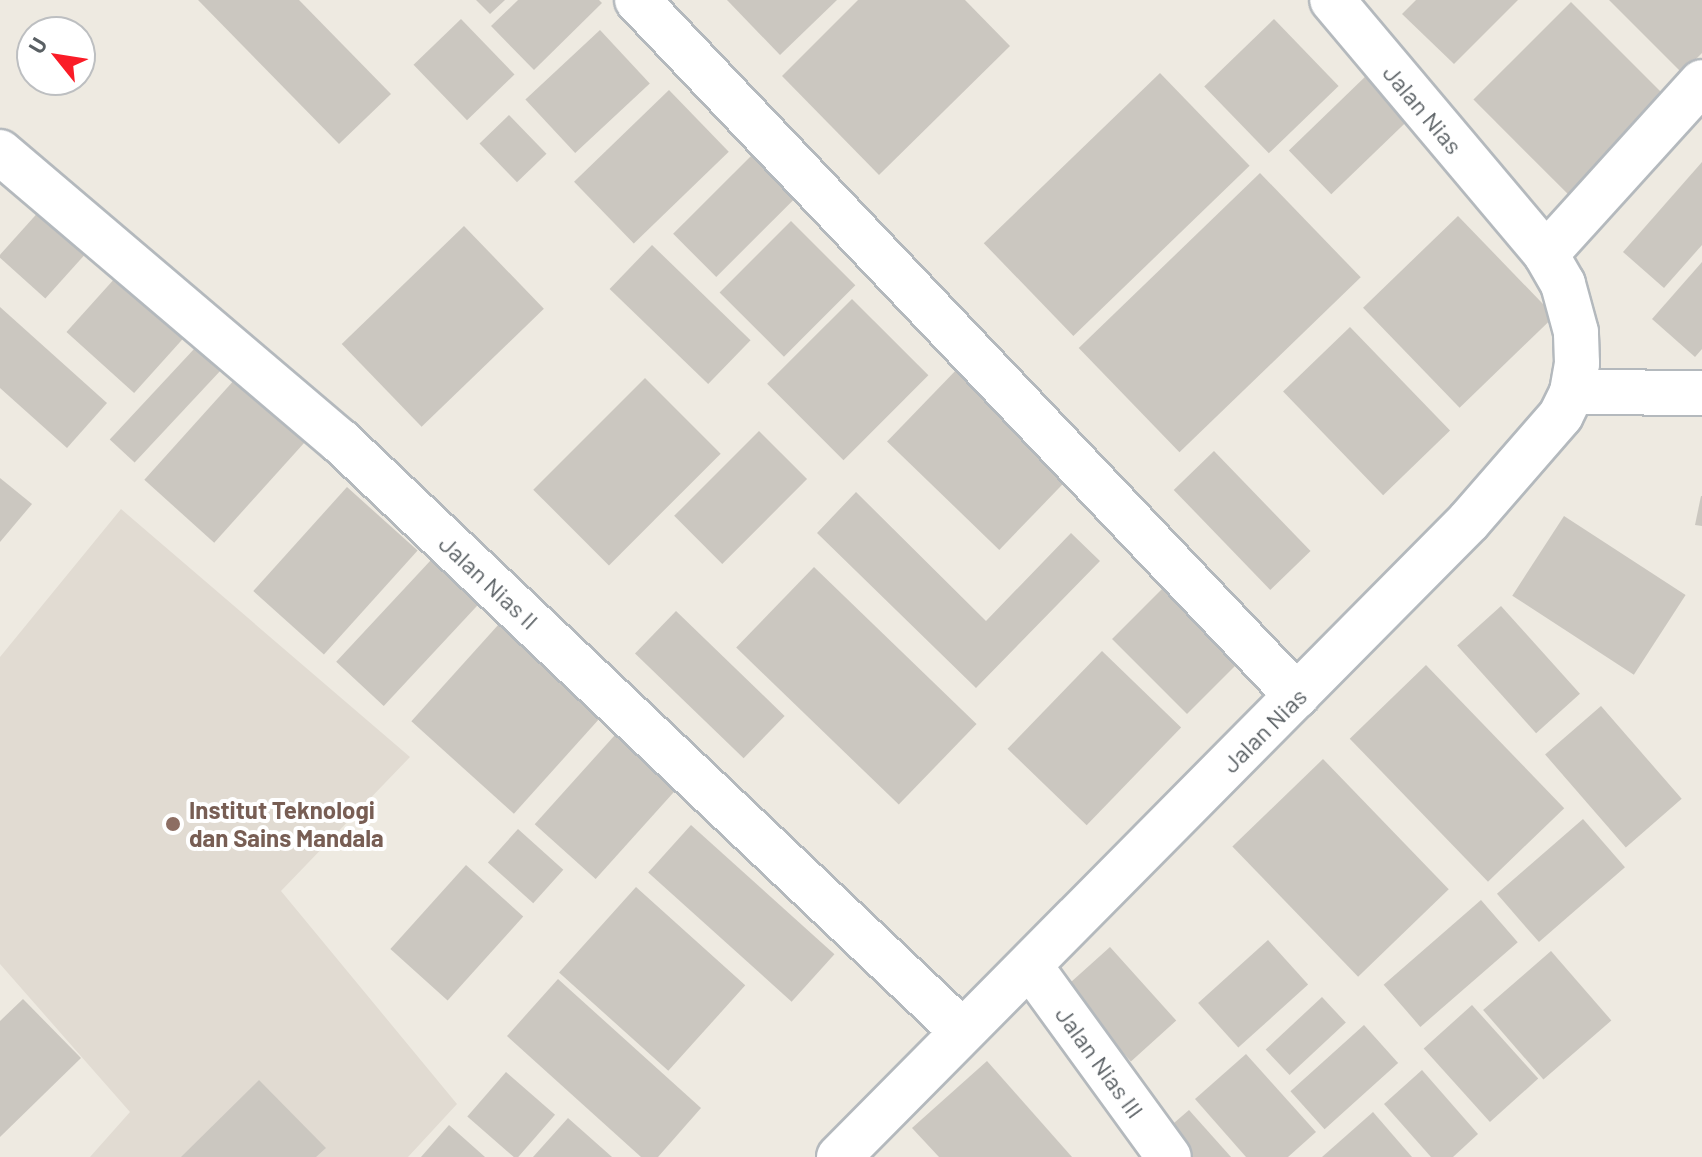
<!DOCTYPE html>
<html>
<head>
<meta charset="utf-8">
<style>
	body { margin:0 }
	#map { position:relative; width:1702px; height:1157px; overflow:hidden; background:#eeeae1; font-family:Barlow,sans-serif }
	div>[style] { position:absolute }
	[style*='--x'] { left:calc(var(--x)*1px); top:calc(var(--y)*1px); width:calc(var(--w)*1px); rotate:calc(var(--a)*1deg) }
	.education>* { inset:0; background:#e1dbd2 }
	.building>* { inset:0; background:#cbc7c0; transform-origin:0 0 }
	.roads { filter:drop-shadow(2px 0 #b4b9bd) drop-shadow(-2px 0 #b4b9bd) drop-shadow(0 2px #b4b9bd) drop-shadow(0 -2px #b4b9bd) }
	.street>* { height:44px; margin:-22px; padding:0 22px; transform-origin:22px; border-radius:22px; background:#fff }
	.dots>* { width:22px; height:22px; translate:-50% -50%; box-sizing:border-box; border:4px solid #fff; border-radius:50% }
	span { translate:-50% -50%; white-space:nowrap; text-align:center; line-height:1.15; -webkit-text-stroke:8px #fff; paint-order:stroke }
	.street-label { font-size:24px; color:#5a6064 }
	.education-label { font-size:24px; color:#785e54; font-weight:700 }
	.left { translate:0 -50%; text-align:left }
	.north { position:absolute; left:16px; top:16px; width:80px; height:80px; box-sizing:border-box; background:#fff; border:2px solid #bdbfc1; border-radius:50%; rotate:300deg; font-size:22px; font-weight:700; line-height:32px; text-align:center; color:#5a6064 }
	.north::after { content:''; display:block; margin:auto; width:28px; height:36px; background:#fa1c27; clip-path:polygon(50% 0,100% 100%,50% 72%,0 100%) }
</style>
</head>
<body>
<div id="map">
	<div class="education">
		<i style="clip-path:polygon(121px 509px,410px 757px,281px 891px,457px 1104px,408px 1157px,90px 1157px,130px 1112px,0 964px,0 657px)"></i>
	</div>
	<div class="building">
		<i style="clip-path:polygon(198px 0,299px 0,391px 94px,339px 144px)"></i>
		<i style="clip-path:polygon(476px 0,505px 0,490px 14px)"></i>
		<i style="clip-path:polygon(518px 0,599px 0,602px 3px,534px 70px,491px 26px)"></i>
		<i style="clip-path:polygon(727px 0,837px 0,780px 55px)"></i>
		<i style="clip-path:polygon(858px 0,965px 0,1010px 46px,879px 175px,782px 76px)"></i>
		<i style="clip-path:polygon(1416px 0,1518px 0,1454px 64px,1402px 14px)"></i>
		<i style="clip-path:polygon(1609px 0,1702px 0,1702px 53px,1682px 73px)"></i>
		<i style="left:1571px;top:2px;width:140px;height:138px;rotate:45deg"></i>
		<i style="left:461px;top:19px;width:77px;height:66px;rotate:46deg"></i>
		<i style="left:1274px;top:19px;width:93px;height:97px;rotate:46deg"></i>
		<i style="left:600px;top:30px;width:73px;height:102px;rotate:47deg"></i>
		<i style="left:1160px;top:73px;width:129px;height:245px;rotate:46deg"></i>
		<i style="left:1368px;top:74px;width:61px;height:110px;rotate:46deg"></i>
		<i style="left:669px;top:90px;width:86px;height:132px;rotate:46deg"></i>
		<i style="left:509px;top:115px;width:54px;height:41px;rotate:46deg"></i>
		<i style="left:758px;top:149px;width:61px;height:120px;rotate:45deg"></i>
		<i style="clip-path:polygon(1702px 162px,1702px 245px,1664px 288px,1623px 252px)"></i>
		<i style="left:1260px;top:173px;width:145px;height:252px;rotate:46deg"></i>
		<i style="left:42px;top:208px;width:63px;height:65px;rotate:42deg"></i>
		<i style="left:1458px;top:216px;width:139px;height:132px;rotate:46deg"></i>
		<i style="left:791px;top:221px;width:91px;height:101px;rotate:45deg"></i>
		<i style="left:464px;top:226px;width:115px;height:170px;rotate:46deg"></i>
		<i style="left:652px;top:245px;width:137px;height:61px;rotate:44deg"></i>
		<i style="clip-path:polygon(1702px 262px,1702px 349px,1695px 357px,1652px 319px)"></i>
		<i style="left:116px;top:277px;width:91px;height:74px;rotate:42deg"></i>
		<i style="left:852px;top:299px;width:108px;height:120px;rotate:45deg"></i>
		<i style="clip-path:polygon(0 307px,107px 403px,67px 448px,0 388px)"></i>
		<i style="left:1350px;top:327px;width:144px;height:93px;rotate:46deg"></i>
		<i style="left:195px;top:348px;width:34px;height:125px;rotate:43deg"></i>
		<i style="left:960px;top:366px;width:156px;height:105px;rotate:44deg"></i>
		<i style="left:236px;top:378px;width:94px;height:137px;rotate:42deg"></i>
		<i style="left:645px;top:378px;width:107px;height:158px;rotate:45deg"></i>
		<i style="left:759px;top:431px;width:68px;height:120px;rotate:45deg"></i>
		<i style="left:1214px;top:451px;width:139px;height:56px;rotate:46deg"></i>
		<i style="clip-path:polygon(0 478px,32px 504px,0 542px)"></i>
		<i style="left:347px;top:487px;width:95px;height:140px;rotate:42deg"></i>
		<i style="clip-path:polygon(856px 492px,986px 621px,1071px 533px,1100px 561px,976px 688px,817px 533px)"></i>
		<i style="clip-path:polygon(1701px 496px,1702px 496px,1702px 526px,1695px 525px)"></i>
		<i style="left:1564px;top:516px;width:145px;height:95px;rotate:33deg"></i>
		<i style="left:431px;top:560px;width:65px;height:139px;rotate:43deg"></i>
		<i style="left:814px;top:567px;width:226px;height:112px;rotate:44deg"></i>
		<i style="left:1175px;top:576px;width:106px;height:89px;rotate:45deg"></i>
		<i style="left:1501px;top:606px;width:118px;height:59px;rotate:48deg"></i>
		<i style="left:676px;top:611px;width:151px;height:59px;rotate:44deg"></i>
		<i style="left:499px;top:624px;width:138px;height:131px;rotate:42deg"></i>
		<i style="left:1102px;top:651px;width:110px;height:136px;rotate:44deg"></i>
		<i style="left:1426px;top:665px;width:199px;height:106px;rotate:46deg"></i>
		<i style="left:1601px;top:706px;width:123px;height:74px;rotate:49deg"></i>
		<i style="left:615px;top:735px;width:82px;height:120px;rotate:42deg"></i>
		<i style="left:1323px;top:759px;width:181px;height:126px;rotate:46deg"></i>
		<i style="left:1583px;top:819px;width:64px;height:114px;rotate:49deg"></i>
		<i style="left:691px;top:825px;width:193px;height:64px;rotate:42deg"></i>
		<i style="left:518px;top:829px;width:61px;height:45px;rotate:42deg"></i>
		<i style="left:466px;top:865px;width:77px;height:113px;rotate:42deg"></i>
		<i style="left:636px;top:887px;width:147px;height:115px;rotate:42deg"></i>
		<i style="left:1481px;top:900px;width:56px;height:129px;rotate:49deg"></i>
		<i style="left:1268px;top:940px;width:60px;height:94px;rotate:48deg"></i>
		<i style="left:1110px;top:947px;width:99px;height:61px;rotate:48deg"></i>
		<i style="left:1551px;top:951px;width:92px;height:90px;rotate:49deg"></i>
		<i style="clip-path:polygon(558px 979px,701px 1108px,658px 1157px,641px 1157px,507px 1036px)"></i>
		<i style="left:1322px;top:997px;width:35px;height:77px;rotate:47deg"></i>
		<i style="clip-path:polygon(23px 999px,81px 1058px,0 1137px,0 1021px)"></i>
		<i style="left:1472px;top:1005px;width:99px;height:65px;rotate:48deg"></i>
		<i style="left:1364px;top:1025px;width:51px;height:99px;rotate:48deg"></i>
		<i style="clip-path:polygon(1246px 1054px,1316px 1132px,1288px 1157px,1246px 1157px,1195px 1099px)"></i>
		<i style="clip-path:polygon(987px 1061px,1072px 1157px,939px 1157px,912px 1128px)"></i>
		<i style="clip-path:polygon(1422px 1070px,1478px 1134px,1453px 1157px,1431px 1157px,1384px 1104px)"></i>
		<i style="left:506px;top:1072px;width:65px;height:59px;rotate:41deg"></i>
		<i style="clip-path:polygon(259px 1080px,326px 1148px,316px 1157px,181px 1157px)"></i>
		<i style="clip-path:polygon(1189px 1110px,1231px 1157px,1178px 1157px,1159px 1136px)"></i>
		<i style="clip-path:polygon(1373px 1112px,1412px 1157px,1322px 1157px)"></i>
		<i style="clip-path:polygon(568px 1118px,612px 1157px,533px 1157px)"></i>
		<i style="clip-path:polygon(449px 1125px,485px 1157px,421px 1157px)"></i>
	</div>
	<div class="roads">
		<div class="street">
			<i style="--x:637;--y:0;--w:959;--a:46.52"></i>
			<i style="--x:0;--y:152;--w:446;--a:40.4"></i>
			<i style="--x:340;--y:441;--w:856;--a:43.49"></i>
			<i style="--x:1546;--y:254;--w:232;--a:-47.8"></i>
			<i style="--x:1572;--y:392;--w:130;--a:0.4"></i>
			<i style="--x:1030;--y:966;--w:236;--a:54"></i>
			<i style="--x:839;--y:1157;--w:895;--a:-45.27"></i>
			<i style="--x:1469;--y:521;--w:140;--a:-49"></i>
			<i style="--x:1561;--y:415;--w:25;--a:-64"></i>
			<i style="--x:1572;--y:392;--w:29;--a:-80"></i>
			<i style="--x:1577;--y:363;--w:31;--a:-92"></i>
			<i style="--x:1576;--y:332;--w:50;--a:-105.2"></i>
			<i style="--x:1563;--y:284;--w:34;--a:-120"></i>
			<i style="--x:1546;--y:254;--w:332;--a:-130.1"></i>
		</div>
	</div>
	<div class="dots">
		<i style="left:173px;top:824px;background:#8d6e63"></i>
	</div>
	<div class="street-label">
		<span style="left:1423px;top:109px;rotate:50deg">Jalan Nias</span>
		<span style="left:489px;top:582px;rotate:43deg">Jalan Nias II</span>
		<span style="left:1264px;top:730px;rotate:-45deg">Jalan Nias</span>
		<span style="left:1100px;top:1062px;rotate:54deg">Jalan Nias III</span>
	</div>
	<div class="education-label">
		<span class="left" style="left:189px;top:824px">Institut Teknologi<br>dan Sains Mandala</span>
	</div>
	<div class="north">U</div>
</div>
</body>
</html>
